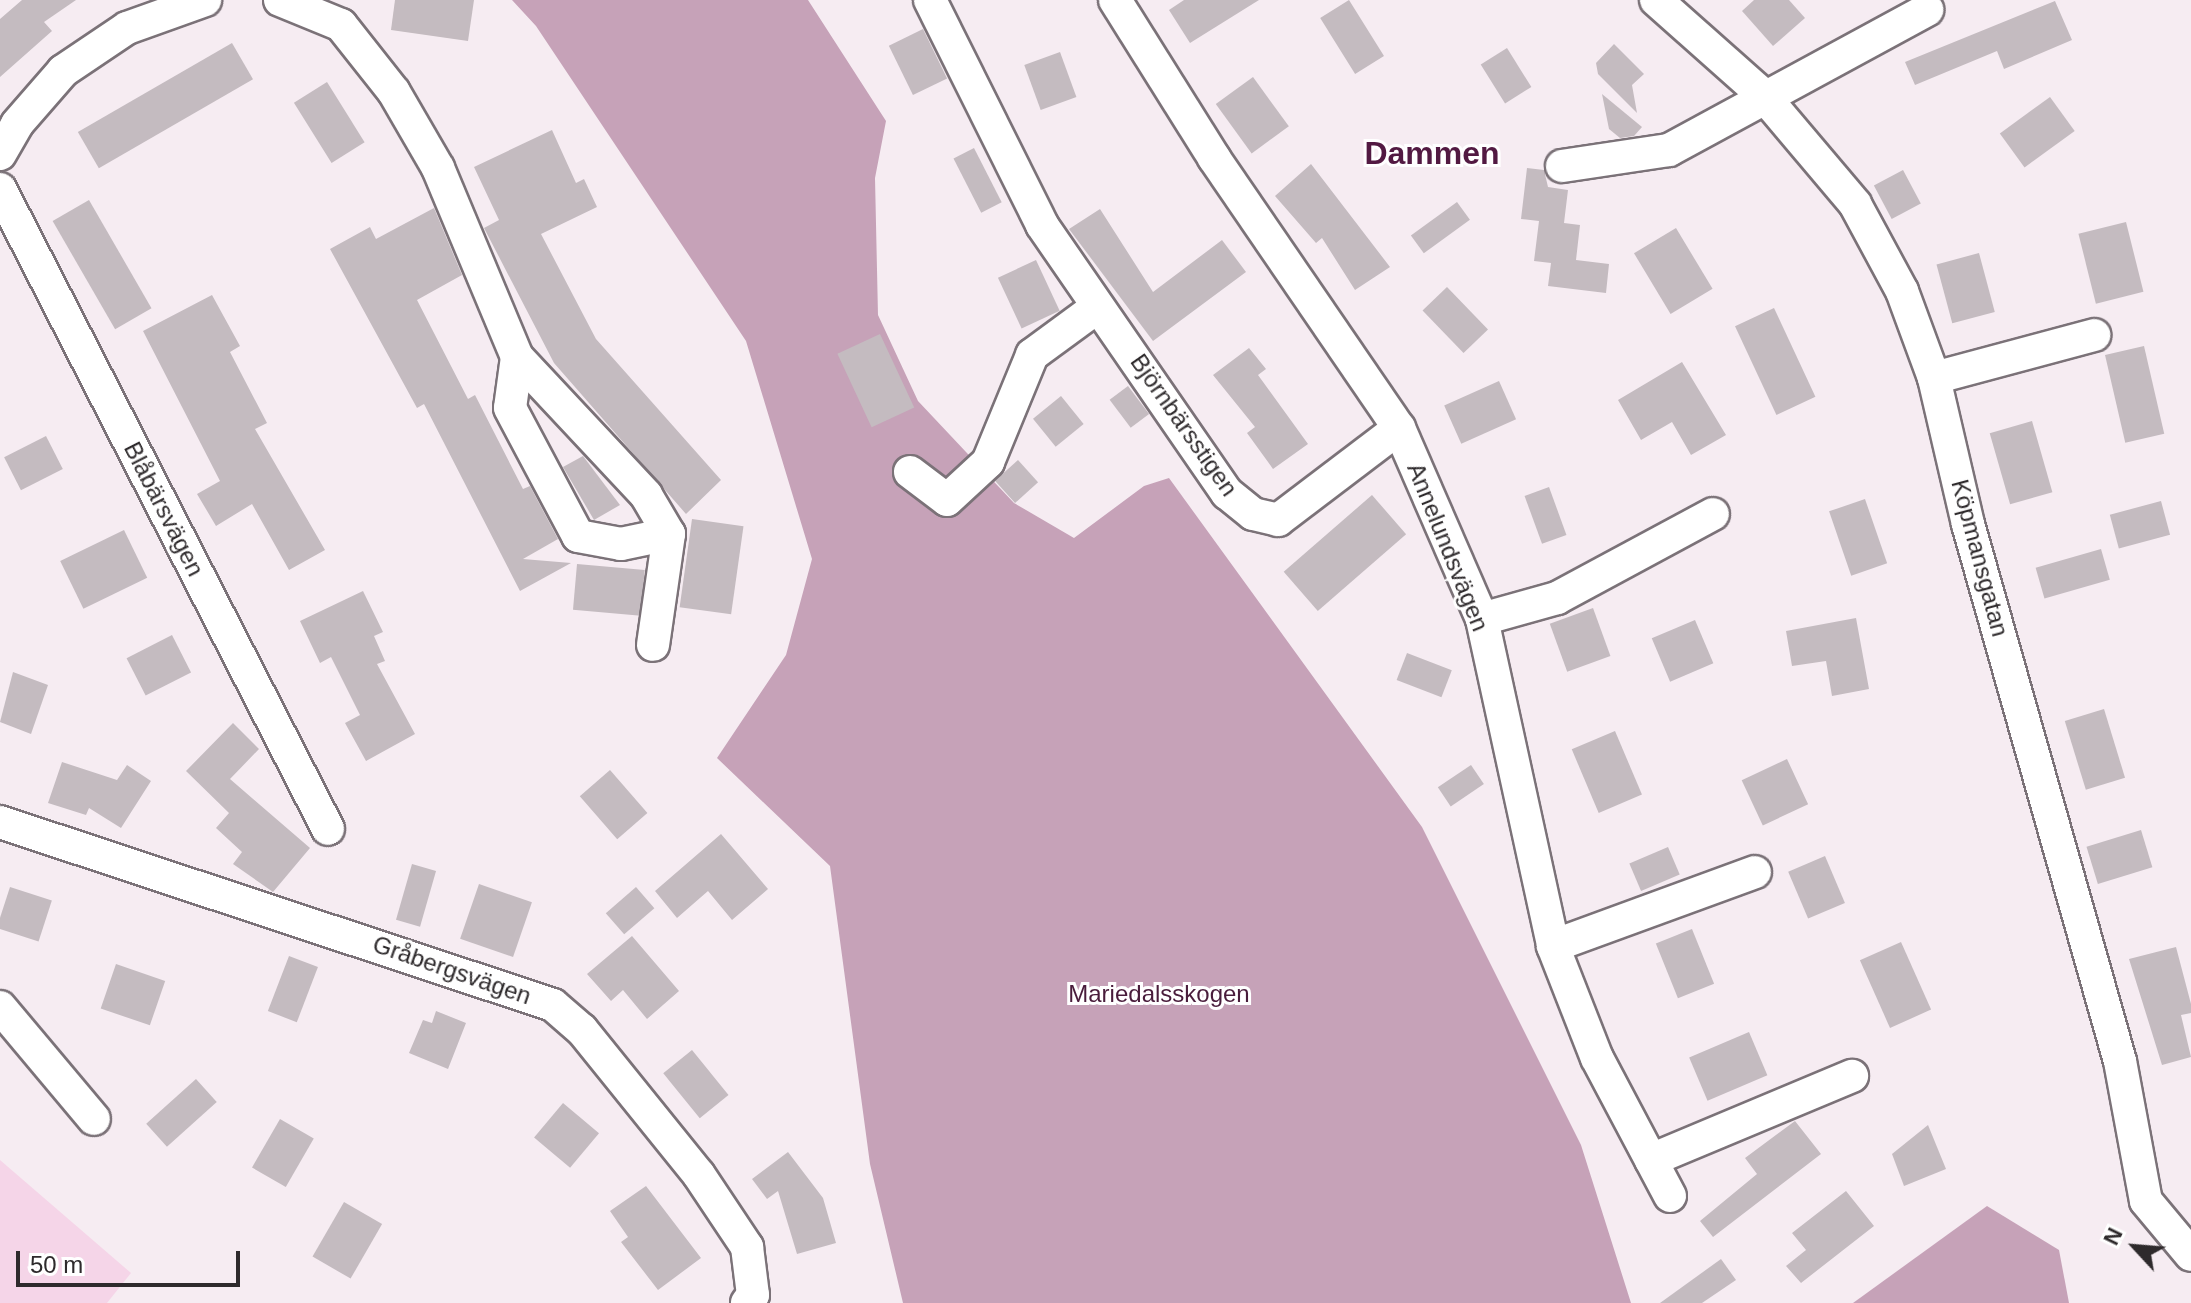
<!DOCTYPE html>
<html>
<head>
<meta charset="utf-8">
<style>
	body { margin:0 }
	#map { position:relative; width:2191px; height:1303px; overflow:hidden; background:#f6ecf2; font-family:Arial,sans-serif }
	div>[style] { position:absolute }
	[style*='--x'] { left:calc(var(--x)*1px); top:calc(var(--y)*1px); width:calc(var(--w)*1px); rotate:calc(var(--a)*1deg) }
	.green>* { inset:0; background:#f5d5e8 }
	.forest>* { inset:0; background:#c6a2b8 }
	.building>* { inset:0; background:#c4bbc0; transform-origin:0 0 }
	.roads { filter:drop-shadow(2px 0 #7b7278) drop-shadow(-2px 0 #7b7278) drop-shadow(0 2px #7b7278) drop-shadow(0 -2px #7b7278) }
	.street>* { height:32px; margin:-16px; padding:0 16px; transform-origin:16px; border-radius:16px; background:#fff }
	span { translate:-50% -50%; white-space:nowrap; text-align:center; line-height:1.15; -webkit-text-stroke:6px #fff; paint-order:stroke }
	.street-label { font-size:24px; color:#2e2a2c }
	.park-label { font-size:24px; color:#491c3b }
	.district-label { font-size:32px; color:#521942; font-weight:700 }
	.north { position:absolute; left:2095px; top:1207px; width:80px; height:80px; -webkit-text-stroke:6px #fff; paint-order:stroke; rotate:296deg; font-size:22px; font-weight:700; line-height:32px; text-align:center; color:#2e2a2c }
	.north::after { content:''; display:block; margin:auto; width:28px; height:36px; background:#2e2a2c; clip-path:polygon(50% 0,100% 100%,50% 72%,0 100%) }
	.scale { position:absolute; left:16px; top:1251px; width:224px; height:36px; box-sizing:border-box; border:4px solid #2e2a2c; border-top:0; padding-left:10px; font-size:24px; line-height:28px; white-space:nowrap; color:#2e2a2c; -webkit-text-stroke:6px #fff; paint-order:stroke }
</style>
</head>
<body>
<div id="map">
	<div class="green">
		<i style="clip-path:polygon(0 1160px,131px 1273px,107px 1303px,0 1303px)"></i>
	</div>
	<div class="forest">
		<i style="clip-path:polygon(512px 0,808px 0,886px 121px,875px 178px,878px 315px,918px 401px,1014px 503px,1074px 538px,1144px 486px,1169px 478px,1422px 827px,1581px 1145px,1631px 1303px,903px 1303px,870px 1164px,830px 866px,717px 758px,786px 655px,812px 559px,746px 341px,536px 26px)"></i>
		<i style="clip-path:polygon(1987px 1206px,2059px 1250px,2069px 1303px,1853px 1303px)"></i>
	</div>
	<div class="building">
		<i style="clip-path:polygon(22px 0,76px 0,44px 22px,52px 31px,0 77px,0 19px)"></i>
		<i style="clip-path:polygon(395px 0,474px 0,468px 41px,391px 30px)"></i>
		<i style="clip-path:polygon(1184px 0,1259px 0,1190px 43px,1169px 10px)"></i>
		<i style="left:1349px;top:0;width:66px;height:34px;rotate:58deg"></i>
		<i style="clip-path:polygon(1754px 0,1789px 0,1805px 18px,1773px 46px,1742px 11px)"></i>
		<i style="clip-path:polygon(2055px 1px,2072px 40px,2004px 69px,1997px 51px,1915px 85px,1905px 62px)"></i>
		<i style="left:923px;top:29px;width:55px;height:38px;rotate:64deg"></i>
		<i style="left:232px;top:43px;width:42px;height:178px;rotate:60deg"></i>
		<i style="clip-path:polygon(1614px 44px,1644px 74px,1632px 85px,1637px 113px,1598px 74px,1596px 63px)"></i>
		<i style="left:1507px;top:48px;width:46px;height:31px;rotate:58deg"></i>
		<i style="left:1060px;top:52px;width:48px;height:38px;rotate:70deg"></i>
		<i style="left:1253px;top:77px;width:61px;height:46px;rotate:54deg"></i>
		<i style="left:327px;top:82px;width:71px;height:39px;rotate:58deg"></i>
		<i style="clip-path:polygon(1602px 94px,1642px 127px,1634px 136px,1620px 138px,1609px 129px)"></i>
		<i style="left:2050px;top:97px;width:42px;height:62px;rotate:54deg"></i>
		<i style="clip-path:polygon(552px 130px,576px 183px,584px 179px,597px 207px,541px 234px,596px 339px,721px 480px,686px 514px,554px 363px,484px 228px,499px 220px,474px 167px)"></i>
		<i style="left:974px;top:148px;width:61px;height:23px;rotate:63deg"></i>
		<i style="clip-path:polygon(1311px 164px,1390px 267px,1355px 290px,1322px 238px,1316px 243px,1275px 196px)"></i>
		<i style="clip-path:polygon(1527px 168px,1544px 170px,1548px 187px,1568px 190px,1564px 223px,1580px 225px,1576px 260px,1609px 264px,1606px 293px,1548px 286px,1551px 263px,1534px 261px,1539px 221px,1521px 219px)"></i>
		<i style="left:1903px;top:170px;width:38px;height:33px;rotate:62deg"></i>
		<i style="left:89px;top:200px;width:125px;height:42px;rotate:60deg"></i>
		<i style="left:1457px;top:202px;width:22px;height:57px;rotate:54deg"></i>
		<i style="clip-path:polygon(434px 208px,462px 275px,417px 300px,468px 399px,475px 395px,523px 489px,530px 486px,558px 539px,523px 559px,571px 563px,520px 591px,424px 404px,417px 408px,330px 249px,370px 227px,376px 239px)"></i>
		<i style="clip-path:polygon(1100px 209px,1153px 292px,1222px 240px,1246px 272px,1153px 341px,1069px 229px)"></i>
		<i style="left:2126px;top:222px;width:72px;height:49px;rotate:76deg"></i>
		<i style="left:1676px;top:228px;width:71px;height:49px;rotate:59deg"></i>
		<i style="left:1979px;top:253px;width:61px;height:44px;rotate:75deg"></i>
		<i style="left:1036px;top:260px;width:56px;height:42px;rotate:65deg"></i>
		<i style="left:1447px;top:287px;width:59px;height:34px;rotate:46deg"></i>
		<i style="clip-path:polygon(212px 295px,240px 346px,230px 352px,267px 423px,255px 429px,325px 550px,289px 570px,252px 504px,216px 526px,197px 494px,220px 481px,143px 331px)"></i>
		<i style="left:1774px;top:308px;width:98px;height:43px;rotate:65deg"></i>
		<i style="left:880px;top:334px;width:81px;height:47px;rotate:65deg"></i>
		<i style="left:2144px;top:346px;width:90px;height:40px;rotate:77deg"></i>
		<i style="clip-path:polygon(1249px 348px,1266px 369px,1258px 375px,1308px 444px,1273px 469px,1247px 433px,1255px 427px,1213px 375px)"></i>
		<i style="clip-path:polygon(1682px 362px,1726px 435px,1691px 455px,1672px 422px,1641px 440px,1618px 400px)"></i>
		<i style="left:1499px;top:381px;width:42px;height:60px;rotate:66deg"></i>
		<i style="left:1128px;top:386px;width:35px;height:23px;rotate:53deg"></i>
		<i style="left:1061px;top:396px;width:36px;height:36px;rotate:51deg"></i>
		<i style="left:2032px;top:421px;width:74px;height:44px;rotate:74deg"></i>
		<i style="left:46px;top:436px;width:37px;height:47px;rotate:63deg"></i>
		<i style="clip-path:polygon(583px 456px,620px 505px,594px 520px,563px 467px)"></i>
		<i style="left:1018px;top:460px;width:30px;height:31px;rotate:48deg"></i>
		<i style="left:1549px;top:487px;width:51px;height:26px;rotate:70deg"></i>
		<i style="left:1372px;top:495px;width:52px;height:117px;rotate:49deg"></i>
		<i style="left:1865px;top:499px;width:68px;height:38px;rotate:71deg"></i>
		<i style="left:2161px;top:501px;width:35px;height:53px;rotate:75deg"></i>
		<i style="left:692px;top:519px;width:52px;height:89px;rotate:8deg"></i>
		<i style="left:124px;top:530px;width:53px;height:71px;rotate:64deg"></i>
		<i style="left:2101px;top:549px;width:32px;height:68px;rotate:74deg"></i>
		<i style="left:577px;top:564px;width:68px;height:46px;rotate:5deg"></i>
		<i style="clip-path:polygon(363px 591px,383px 632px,374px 636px,385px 661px,377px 664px,415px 734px,366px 761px,345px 723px,360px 715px,331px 657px,320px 663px,300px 621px)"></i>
		<i style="left:1593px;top:608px;width:51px;height:46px;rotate:70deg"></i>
		<i style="clip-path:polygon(1856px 618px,1869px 689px,1832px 696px,1826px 661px,1792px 666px,1786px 631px)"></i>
		<i style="left:1695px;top:620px;width:47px;height:47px;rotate:67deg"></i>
		<i style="left:172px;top:635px;width:42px;height:51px;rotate:63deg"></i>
		<i style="left:1407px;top:653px;width:48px;height:29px;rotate:21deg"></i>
		<i style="clip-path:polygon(13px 672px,48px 685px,31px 734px,0 722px)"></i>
		<i style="left:2104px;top:709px;width:72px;height:41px;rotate:73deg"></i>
		<i style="clip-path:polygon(233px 723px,259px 749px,230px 779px,310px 848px,273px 892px,233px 864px,242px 852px,216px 828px,229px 813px,186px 771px)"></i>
		<i style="left:1615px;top:731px;width:69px;height:47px;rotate:67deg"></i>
		<i style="left:1787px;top:759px;width:50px;height:50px;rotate:65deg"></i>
		<i style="clip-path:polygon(62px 762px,117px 780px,127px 765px,151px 781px,121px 828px,89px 808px,86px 815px,48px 803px)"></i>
		<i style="left:1471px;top:765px;width:23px;height:40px;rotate:56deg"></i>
		<i style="left:610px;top:770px;width:57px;height:40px;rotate:49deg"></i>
		<i style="left:2141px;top:830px;width:39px;height:57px;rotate:73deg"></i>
		<i style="clip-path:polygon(721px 834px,768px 889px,732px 920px,708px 891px,677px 918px,655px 891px)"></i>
		<i style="left:1668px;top:847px;width:30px;height:42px;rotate:67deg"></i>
		<i style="left:1825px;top:856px;width:51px;height:40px;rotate:67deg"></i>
		<i style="left:412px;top:864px;width:25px;height:58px;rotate:16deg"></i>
		<i style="left:479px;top:884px;width:56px;height:58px;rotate:19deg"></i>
		<i style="left:10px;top:887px;width:44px;height:43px;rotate:18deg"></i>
		<i style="left:636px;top:887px;width:28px;height:40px;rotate:49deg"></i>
		<i style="left:1692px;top:929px;width:59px;height:39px;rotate:68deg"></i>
		<i style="clip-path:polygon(632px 936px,679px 991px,647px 1019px,623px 990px,611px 1001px,587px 974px)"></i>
		<i style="left:1901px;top:942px;width:74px;height:45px;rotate:66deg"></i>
		<i style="clip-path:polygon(2176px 947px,2191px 1004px,2191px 1013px,2181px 1015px,2191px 1057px,2162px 1065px,2129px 959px)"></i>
		<i style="left:289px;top:956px;width:31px;height:59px;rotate:21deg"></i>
		<i style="left:116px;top:964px;width:52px;height:47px;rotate:19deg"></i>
		<i style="clip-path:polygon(436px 1011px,466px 1023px,448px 1069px,409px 1053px,423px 1020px,432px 1023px)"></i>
		<i style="left:1749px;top:1032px;width:47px;height:65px;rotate:67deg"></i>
		<i style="left:692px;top:1050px;width:58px;height:37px;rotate:51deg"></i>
		<i style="left:196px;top:1079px;width:31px;height:67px;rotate:48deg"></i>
		<i style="left:563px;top:1103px;width:47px;height:45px;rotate:40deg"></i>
		<i style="left:280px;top:1119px;width:39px;height:56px;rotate:30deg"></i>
		<i style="clip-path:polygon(1795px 1121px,1821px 1154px,1713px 1237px,1700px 1221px,1757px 1174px,1745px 1158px)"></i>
		<i style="clip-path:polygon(1928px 1125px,1946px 1169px,1904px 1186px,1892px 1154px)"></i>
		<i style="clip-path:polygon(788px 1152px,823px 1198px,836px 1243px,797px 1254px,778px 1191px,767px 1199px,752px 1179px)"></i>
		<i style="clip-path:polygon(646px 1186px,701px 1258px,658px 1290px,621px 1242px,628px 1237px,610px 1211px)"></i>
		<i style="clip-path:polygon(1846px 1191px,1874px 1226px,1801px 1283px,1786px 1266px,1806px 1250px,1792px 1233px)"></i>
		<i style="left:344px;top:1202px;width:44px;height:63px;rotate:30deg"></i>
		<i style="clip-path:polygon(1721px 1259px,1736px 1280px,1702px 1303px,1660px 1303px)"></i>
	</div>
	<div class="roads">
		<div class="street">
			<i style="--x:280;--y:0;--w:66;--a:22.3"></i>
			<i style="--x:341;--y:25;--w:85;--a:51.7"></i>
			<i style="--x:394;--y:92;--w:88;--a:59.9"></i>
			<i style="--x:438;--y:168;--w:205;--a:67.3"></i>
			<i style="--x:517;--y:357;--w:189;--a:46.9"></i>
			<i style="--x:646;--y:495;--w:45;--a:59.5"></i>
			<i style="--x:669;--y:534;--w:112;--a:98.2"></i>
			<i style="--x:930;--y:0;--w:251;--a:63.5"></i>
			<i style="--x:1042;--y:225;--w:326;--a:55.4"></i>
			<i style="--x:1227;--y:493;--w:33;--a:39"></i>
			<i style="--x:1253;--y:514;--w:26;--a:13"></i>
			<i style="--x:1278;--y:520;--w:152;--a:-37.2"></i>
			<i style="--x:1115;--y:0;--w:186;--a:57.9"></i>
			<i style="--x:1214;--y:158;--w:327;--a:55.6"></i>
			<i style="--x:1399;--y:428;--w:208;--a:66.5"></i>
			<i style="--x:1482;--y:619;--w:335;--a:77.7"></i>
			<i style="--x:1553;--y:946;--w:120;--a:68.6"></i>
			<i style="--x:1597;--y:1058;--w:156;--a:62.1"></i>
			<i style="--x:1656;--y:0;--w:143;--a:41.6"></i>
			<i style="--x:1763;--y:95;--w:143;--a:49.8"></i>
			<i style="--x:1855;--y:204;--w:99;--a:61.6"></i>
			<i style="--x:1902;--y:291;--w:93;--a:69.8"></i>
			<i style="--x:1934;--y:378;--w:150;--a:76.9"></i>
			<i style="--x:1968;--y:524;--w:558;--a:74.2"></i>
			<i style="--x:2120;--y:1061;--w:142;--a:79.5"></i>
			<i style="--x:2146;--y:1201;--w:70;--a:50.2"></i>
			<i style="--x:0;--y:154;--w:34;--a:-60"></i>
			<i style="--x:17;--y:124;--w:70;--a:-49"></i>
			<i style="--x:63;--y:71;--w:77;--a:-33.9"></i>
			<i style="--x:127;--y:28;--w:83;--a:-19.7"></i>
			<i style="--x:1562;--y:166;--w:108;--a:-8.5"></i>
			<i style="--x:1669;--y:150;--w:294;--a:-28.5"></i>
			<i style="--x:0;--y:189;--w:719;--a:62.86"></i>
			<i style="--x:517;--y:357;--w:51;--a:97.8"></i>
			<i style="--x:510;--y:408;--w:145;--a:62"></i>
			<i style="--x:578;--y:536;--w:44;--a:10.5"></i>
			<i style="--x:621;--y:544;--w:49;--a:-11.8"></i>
			<i style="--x:1934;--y:378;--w:166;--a:-15"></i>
			<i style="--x:910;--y:472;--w:46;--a:37.1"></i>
			<i style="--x:947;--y:500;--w:56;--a:-42.8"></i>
			<i style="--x:988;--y:462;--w:116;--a:-67.6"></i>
			<i style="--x:1032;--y:355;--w:79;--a:-36.3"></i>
			<i style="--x:1482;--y:619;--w:78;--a:-15.6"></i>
			<i style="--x:1557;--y:598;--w:177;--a:-28.3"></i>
			<i style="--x:0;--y:822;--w:582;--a:18.31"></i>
			<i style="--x:553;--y:1005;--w:38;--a:41"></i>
			<i style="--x:582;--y:1030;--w:186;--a:51.1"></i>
			<i style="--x:699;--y:1175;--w:87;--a:56.3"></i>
			<i style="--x:747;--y:1247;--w:48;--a:82.9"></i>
			<i style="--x:753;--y:1295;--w:10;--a:127"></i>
			<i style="--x:1553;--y:946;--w:215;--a:-20.1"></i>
			<i style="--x:0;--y:1007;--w:146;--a:50"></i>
			<i style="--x:1651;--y:1160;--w:218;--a:-22.7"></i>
		</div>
	</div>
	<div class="street-label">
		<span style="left:1184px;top:425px;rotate:55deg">Björnbärsstigen</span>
		<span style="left:164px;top:509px;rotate:63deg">Blåbärsvägen</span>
		<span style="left:1448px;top:547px;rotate:68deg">Annelundsvägen</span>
		<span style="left:1980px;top:558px;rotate:75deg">Köpmansgatan</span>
		<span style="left:452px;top:970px;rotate:19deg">Gråbergsvägen</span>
	</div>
	<div class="park-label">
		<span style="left:1159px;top:994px">Mariedalsskogen</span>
	</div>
	<div class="district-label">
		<span style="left:1432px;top:153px">Dammen</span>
	</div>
	<div class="north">N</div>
	<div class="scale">50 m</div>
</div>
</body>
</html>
